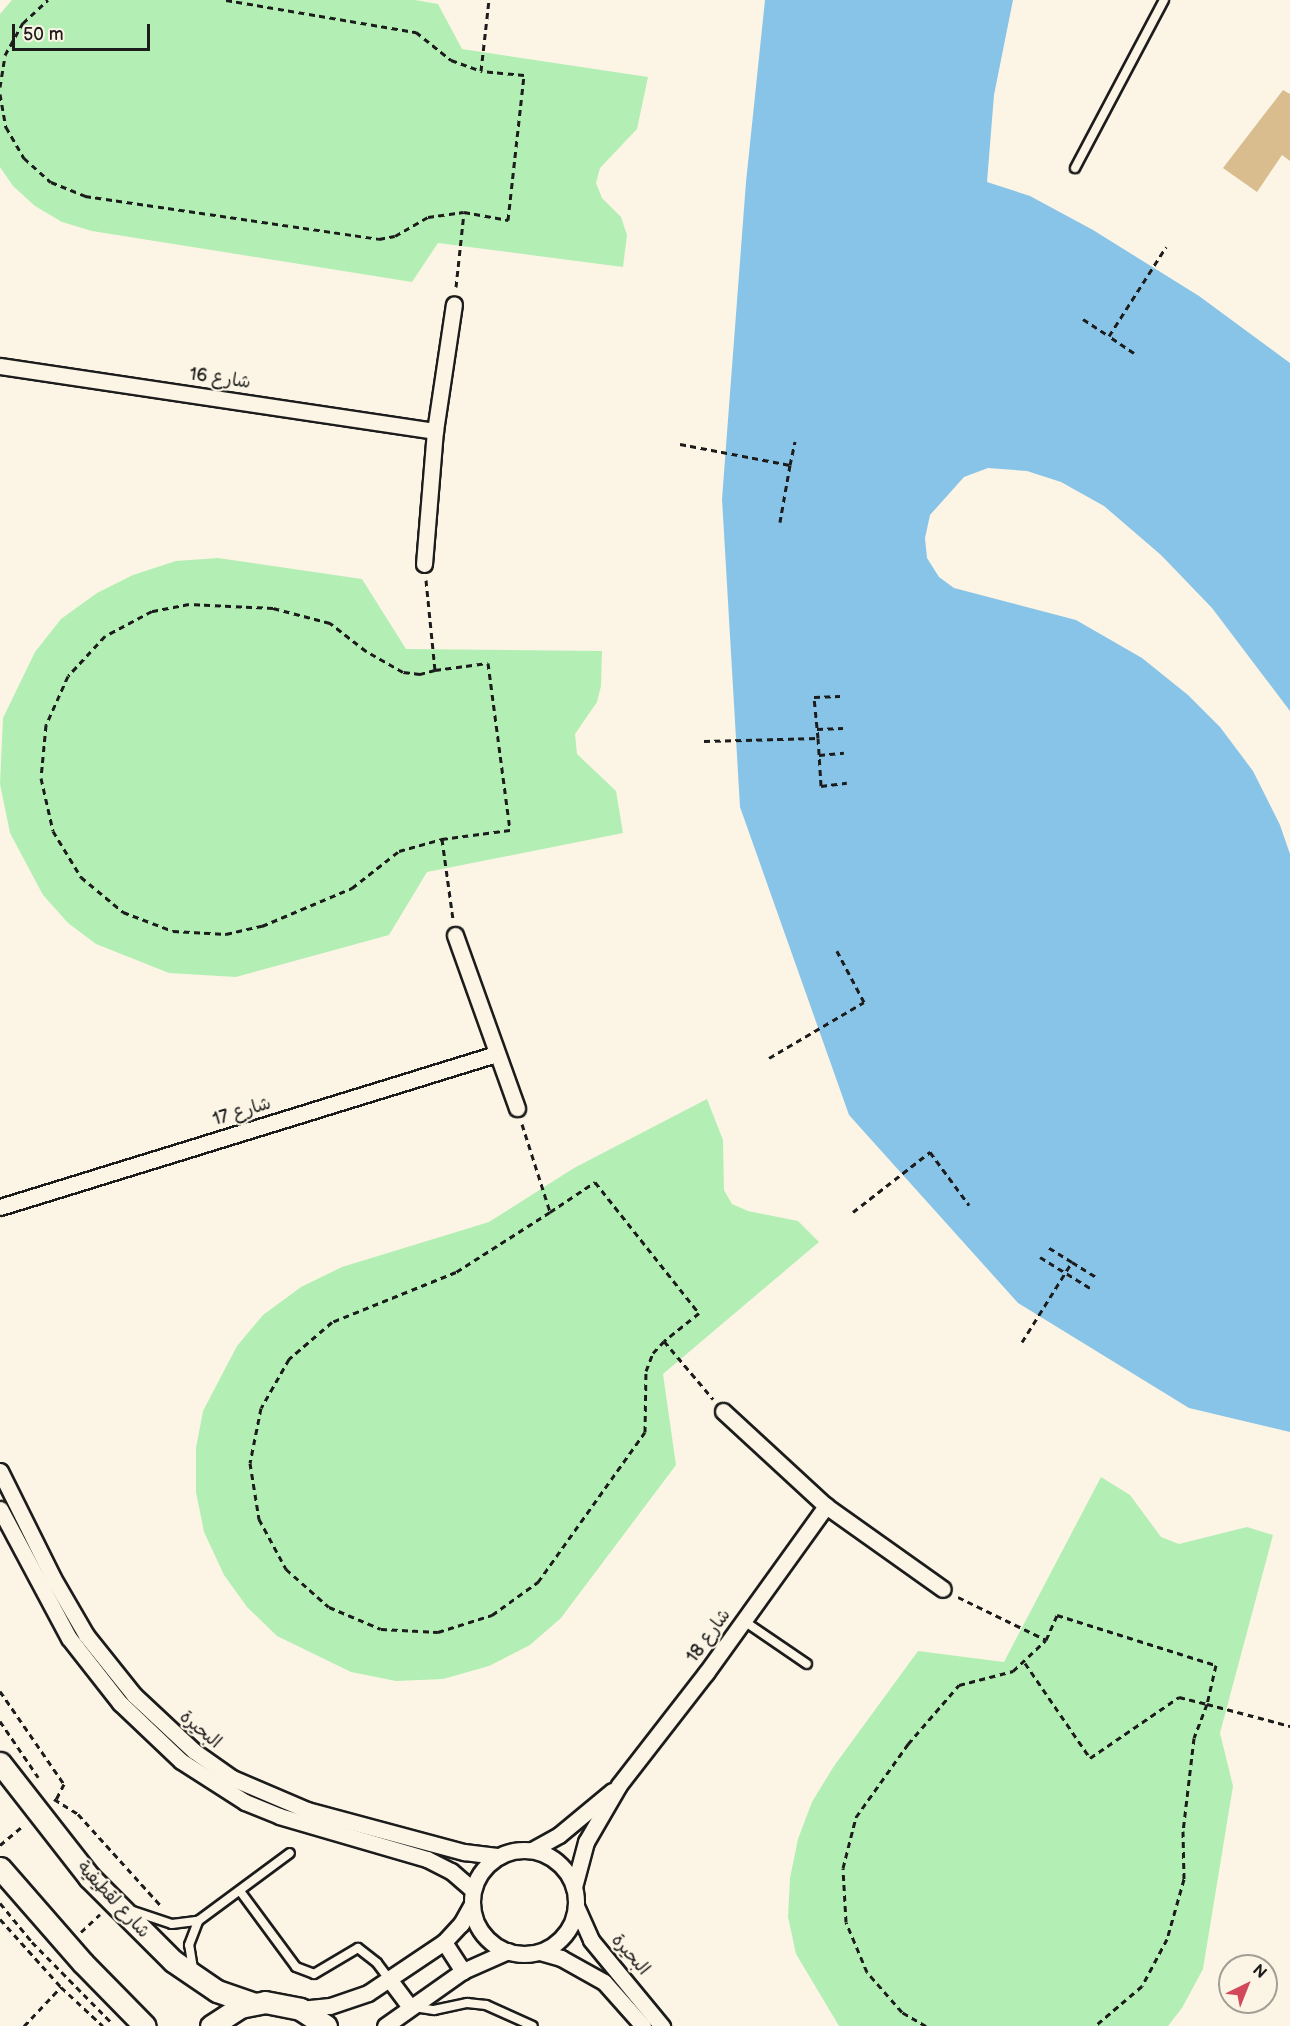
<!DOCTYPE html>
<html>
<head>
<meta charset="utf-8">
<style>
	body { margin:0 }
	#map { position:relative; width:1290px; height:2026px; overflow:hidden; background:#fcf5e5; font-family:"Balsamiq Sans","Playpen Sans Arabic",sans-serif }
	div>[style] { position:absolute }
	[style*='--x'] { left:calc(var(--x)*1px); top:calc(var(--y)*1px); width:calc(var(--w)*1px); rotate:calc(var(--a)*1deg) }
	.green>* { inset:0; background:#b3efb4 }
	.water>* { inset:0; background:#88c4e8 }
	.building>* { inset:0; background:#d9bd8e }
	.path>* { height:3px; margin-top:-1.5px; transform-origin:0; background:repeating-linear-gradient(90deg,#1c1c1c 0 6px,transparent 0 10.5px) }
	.roads { filter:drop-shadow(2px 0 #1c1c1c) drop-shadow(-2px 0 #1c1c1c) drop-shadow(0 2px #1c1c1c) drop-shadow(0 -2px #1c1c1c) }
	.lane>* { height:8px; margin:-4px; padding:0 4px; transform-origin:4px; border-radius:4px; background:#fcf5e5 }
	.street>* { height:15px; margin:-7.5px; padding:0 7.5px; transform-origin:7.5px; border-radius:7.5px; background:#fcf5e5 }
	.street>.ring { margin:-7.5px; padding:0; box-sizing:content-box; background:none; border:15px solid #fcf5e5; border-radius:50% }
	.secondary>* { height:21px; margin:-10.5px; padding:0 10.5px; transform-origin:10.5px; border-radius:10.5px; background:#fcf5e5 }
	span { translate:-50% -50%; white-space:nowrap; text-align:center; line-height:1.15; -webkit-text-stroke:4.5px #fcf5e5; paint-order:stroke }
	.street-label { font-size:18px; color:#1c1c1c }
	.north { position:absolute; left:1218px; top:1954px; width:60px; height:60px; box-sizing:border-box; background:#fcf5e5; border:2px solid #a29e95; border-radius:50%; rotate:43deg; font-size:16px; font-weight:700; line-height:24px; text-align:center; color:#1c1c1c }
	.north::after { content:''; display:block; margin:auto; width:21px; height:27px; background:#d1495b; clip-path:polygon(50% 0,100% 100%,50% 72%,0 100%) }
	.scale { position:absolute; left:12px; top:24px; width:138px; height:27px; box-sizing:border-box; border:3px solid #1c1c1c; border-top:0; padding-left:8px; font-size:18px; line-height:21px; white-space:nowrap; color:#1c1c1c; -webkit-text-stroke:4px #fcf5e5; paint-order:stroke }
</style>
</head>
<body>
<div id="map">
	<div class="green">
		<i style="clip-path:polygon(12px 0,415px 0,438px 4px,462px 49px,648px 77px,637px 129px,600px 168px,596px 183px,602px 198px,621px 217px,627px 235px,623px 267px,438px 243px,412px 282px,92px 231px,62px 222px,35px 206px,13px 186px,0 167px,0 14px)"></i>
		<i style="clip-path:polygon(218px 558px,362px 579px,406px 649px,602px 651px,601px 686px,597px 702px,575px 734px,577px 754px,616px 791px,623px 833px,427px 872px,389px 935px,236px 977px,169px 973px,96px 944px,68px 923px,43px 895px,10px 833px,0 784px,3px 718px,35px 652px,61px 619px,97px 593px,133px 575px,176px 561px)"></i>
		<i style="clip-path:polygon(707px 1099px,723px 1140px,724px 1190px,732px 1204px,748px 1211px,798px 1221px,819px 1242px,663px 1374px,676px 1465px,561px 1618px,530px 1645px,489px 1666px,443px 1679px,396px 1681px,351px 1672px,277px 1636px,247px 1607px,224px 1575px,204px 1532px,196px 1492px,196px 1448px,203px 1411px,237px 1346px,263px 1315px,301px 1287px,342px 1267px,489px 1222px,574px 1168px)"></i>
		<i style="clip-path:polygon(1101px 1477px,1130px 1495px,1161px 1537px,1179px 1544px,1247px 1527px,1273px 1535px,1220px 1733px,1233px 1786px,1203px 1969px,1182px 2008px,1168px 2026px,839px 2026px,796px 1954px,788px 1917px,790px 1878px,798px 1839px,812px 1802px,834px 1766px,918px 1651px,1004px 1662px)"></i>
	</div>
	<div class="water">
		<i style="clip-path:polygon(765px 0,1013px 0,994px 95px,987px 182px,1030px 196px,1093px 230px,1199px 296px,1290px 363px,1290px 711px,1212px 608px,1161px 555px,1104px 506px,1061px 482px,1027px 471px,988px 468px,964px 477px,930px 515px,925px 538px,927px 558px,939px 577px,954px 588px,1076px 620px,1142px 658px,1188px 695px,1220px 727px,1253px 771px,1280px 825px,1290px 854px,1290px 1432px,1189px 1408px,1018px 1303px,849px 1115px,740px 807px,722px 499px,746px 182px)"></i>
	</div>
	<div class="building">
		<i style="clip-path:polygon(1283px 90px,1290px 94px,1290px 161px,1282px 155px,1257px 192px,1223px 168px)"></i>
	</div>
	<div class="path">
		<i style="--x:226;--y:0;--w:193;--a:9.6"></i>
		<i style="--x:416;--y:32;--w:45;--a:38.7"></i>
		<i style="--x:451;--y:60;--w:32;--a:20"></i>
		<i style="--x:0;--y:87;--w:32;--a:-81"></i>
		<i style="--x:5;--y:55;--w:37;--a:-61"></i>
		<i style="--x:23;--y:23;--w:34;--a:-43"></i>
		<i style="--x:0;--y:94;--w:34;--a:80"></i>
		<i style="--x:6;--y:127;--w:36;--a:60"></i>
		<i style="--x:24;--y:158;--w:36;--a:42"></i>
		<i style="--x:51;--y:182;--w:37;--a:22"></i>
		<i style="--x:85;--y:196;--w:297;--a:8.3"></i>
		<i style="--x:379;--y:239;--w:16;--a:-11"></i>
		<i style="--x:395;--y:236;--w:38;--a:-30"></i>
		<i style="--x:428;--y:217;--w:36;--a:-8"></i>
		<i style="--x:456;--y:287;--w:75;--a:-83.9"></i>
		<i style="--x:464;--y:212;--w:45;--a:10.3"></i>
		<i style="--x:508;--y:220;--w:146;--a:-83.7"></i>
		<i style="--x:524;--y:75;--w:43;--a:-174.7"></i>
		<i style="--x:481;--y:71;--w:71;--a:-83.6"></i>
		<i style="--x:1083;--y:319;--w:31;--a:33"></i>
		<i style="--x:1134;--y:353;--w:30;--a:-146"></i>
		<i style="--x:1109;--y:336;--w:106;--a:-57.4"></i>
		<i style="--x:680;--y:444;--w:112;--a:10.8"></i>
		<i style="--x:790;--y:465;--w:58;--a:100"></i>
		<i style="--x:790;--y:465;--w:24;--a:-78"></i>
		<i style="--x:426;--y:580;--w:90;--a:84.3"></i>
		<i style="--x:435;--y:670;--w:53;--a:-7.5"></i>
		<i style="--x:488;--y:663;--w:168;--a:82.5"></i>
		<i style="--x:510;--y:830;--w:69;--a:172.5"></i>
		<i style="--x:442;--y:839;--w:81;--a:82.2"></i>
		<i style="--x:435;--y:670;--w:16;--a:165"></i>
		<i style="--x:420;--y:674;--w:17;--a:-173"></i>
		<i style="--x:403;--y:672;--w:43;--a:-150.4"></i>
		<i style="--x:366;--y:651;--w:46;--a:-142.1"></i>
		<i style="--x:330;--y:623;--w:59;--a:-165.3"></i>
		<i style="--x:273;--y:608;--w:84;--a:-177.3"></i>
		<i style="--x:189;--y:604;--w:38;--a:169"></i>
		<i style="--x:152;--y:611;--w:53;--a:152"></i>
		<i style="--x:105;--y:636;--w:54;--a:132.8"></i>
		<i style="--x:68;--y:676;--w:54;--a:114.2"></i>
		<i style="--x:46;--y:725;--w:53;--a:95.4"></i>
		<i style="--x:41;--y:778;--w:54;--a:77.2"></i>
		<i style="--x:53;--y:831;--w:54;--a:58.7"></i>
		<i style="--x:81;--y:877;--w:55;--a:39.8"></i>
		<i style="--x:123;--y:912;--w:53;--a:20.8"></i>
		<i style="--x:173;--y:931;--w:53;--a:3.2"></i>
		<i style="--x:226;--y:934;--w:37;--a:-13"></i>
		<i style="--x:262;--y:926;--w:98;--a:-22.9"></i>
		<i style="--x:352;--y:888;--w:60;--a:-38.2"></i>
		<i style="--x:399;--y:851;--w:45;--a:-15.6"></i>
		<i style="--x:817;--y:729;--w:26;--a:-2"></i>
		<i style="--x:818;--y:738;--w:41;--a:-95.6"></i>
		<i style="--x:814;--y:697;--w:26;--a:-2"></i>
		<i style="--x:704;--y:741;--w:114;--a:-1.5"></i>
		<i style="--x:818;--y:738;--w:48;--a:86.4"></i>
		<i style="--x:821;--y:786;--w:26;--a:-7"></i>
		<i style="--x:819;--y:755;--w:25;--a:-5"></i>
		<i style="--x:769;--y:1058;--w:110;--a:-30.5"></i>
		<i style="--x:864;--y:1002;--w:58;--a:-117.9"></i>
		<i style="--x:522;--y:1124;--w:92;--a:72.3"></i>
		<i style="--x:550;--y:1212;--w:54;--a:-33.7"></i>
		<i style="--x:595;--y:1182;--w:167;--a:51.6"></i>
		<i style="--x:699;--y:1313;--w:45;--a:141.3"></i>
		<i style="--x:664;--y:1341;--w:76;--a:49.8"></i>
		<i style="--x:550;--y:1212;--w:112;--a:147.4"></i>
		<i style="--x:456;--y:1272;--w:134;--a:158"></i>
		<i style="--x:332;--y:1322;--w:57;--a:139.3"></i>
		<i style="--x:289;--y:1359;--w:56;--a:119.7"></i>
		<i style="--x:261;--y:1408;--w:56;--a:101.3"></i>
		<i style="--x:250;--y:1463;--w:57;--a:80.9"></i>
		<i style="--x:259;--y:1519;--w:57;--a:61.6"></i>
		<i style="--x:286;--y:1569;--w:57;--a:41.5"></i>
		<i style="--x:329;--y:1607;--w:56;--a:22.9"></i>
		<i style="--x:381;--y:1629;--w:57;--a:3"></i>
		<i style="--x:438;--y:1632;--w:57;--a:-17.5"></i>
		<i style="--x:492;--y:1615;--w:57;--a:-35.7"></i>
		<i style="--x:538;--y:1582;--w:184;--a:-54.5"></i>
		<i style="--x:645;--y:1432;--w:61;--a:-89.1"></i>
		<i style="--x:646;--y:1371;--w:19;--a:-69"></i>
		<i style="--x:653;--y:1353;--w:16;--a:-47"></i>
		<i style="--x:853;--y:1212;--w:98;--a:-37.9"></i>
		<i style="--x:930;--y:1152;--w:66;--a:53.7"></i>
		<i style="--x:1040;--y:1257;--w:59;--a:31.8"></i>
		<i style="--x:1072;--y:1262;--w:28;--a:32"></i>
		<i style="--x:1022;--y:1342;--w:94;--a:-58"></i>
		<i style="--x:1072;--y:1262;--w:28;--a:-148"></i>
		<i style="--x:958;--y:1597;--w:98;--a:26"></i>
		<i style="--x:1046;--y:1640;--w:27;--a:-66"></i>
		<i style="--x:1057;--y:1615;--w:167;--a:17.5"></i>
		<i style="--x:1216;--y:1665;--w:40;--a:103"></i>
		<i style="--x:1207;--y:1704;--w:86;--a:14.8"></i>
		<i style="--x:1025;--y:1663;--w:115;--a:55.6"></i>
		<i style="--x:1090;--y:1758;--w:108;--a:-34.4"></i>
		<i style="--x:1179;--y:1697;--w:29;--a:14"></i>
		<i style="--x:1207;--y:1704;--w:36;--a:111"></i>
		<i style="--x:1194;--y:1738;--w:94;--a:96.7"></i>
		<i style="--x:1183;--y:1831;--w:48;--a:88.8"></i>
		<i style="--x:1184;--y:1879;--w:62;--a:105.8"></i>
		<i style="--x:1167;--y:1939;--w:53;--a:118"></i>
		<i style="--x:1142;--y:1986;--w:62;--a:139.6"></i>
		<i style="--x:0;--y:1691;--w:113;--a:55.5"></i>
		<i style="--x:64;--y:1784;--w:18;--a:117"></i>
		<i style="--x:0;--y:1721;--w:68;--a:55.8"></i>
		<i style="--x:54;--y:1799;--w:28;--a:32"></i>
		<i style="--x:78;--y:1814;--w:124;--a:47.9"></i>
		<i style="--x:0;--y:1845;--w:31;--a:-40"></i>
		<i style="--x:0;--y:1903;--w:50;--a:50.6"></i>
		<i style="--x:32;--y:1942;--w:112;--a:45.4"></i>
		<i style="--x:0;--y:1919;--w:91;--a:48.1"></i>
		<i style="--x:61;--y:1987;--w:57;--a:42.9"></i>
		<i style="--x:81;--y:1932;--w:26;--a:-43"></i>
		<i style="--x:24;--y:2026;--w:54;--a:-46.5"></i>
		<i style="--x:926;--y:2026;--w:28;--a:-150"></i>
		<i style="--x:902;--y:2012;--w:53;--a:-131.2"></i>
		<i style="--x:867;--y:1972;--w:54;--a:-112.8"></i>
		<i style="--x:846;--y:1922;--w:54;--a:-93.2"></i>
		<i style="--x:843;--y:1868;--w:53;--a:-75.7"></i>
		<i style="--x:856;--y:1817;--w:90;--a:-54.5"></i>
		<i style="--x:908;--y:1744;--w:78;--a:-49.2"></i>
		<i style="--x:959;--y:1685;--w:56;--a:-14.5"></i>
		<i style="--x:1013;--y:1671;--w:45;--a:-43.2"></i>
	</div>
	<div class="roads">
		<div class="lane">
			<i style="--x:1075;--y:168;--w:190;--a:-62.1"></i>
			<i style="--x:744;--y:1621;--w:76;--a:34.3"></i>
			<i style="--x:240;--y:1891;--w:94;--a:53.6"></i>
			<i style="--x:296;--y:1967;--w:19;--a:21"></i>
			<i style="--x:314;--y:1974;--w:51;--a:-30.6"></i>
			<i style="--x:358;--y:1948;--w:24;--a:38"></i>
			<i style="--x:377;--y:1963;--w:20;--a:53"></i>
			<i style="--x:133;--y:1911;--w:41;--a:18.4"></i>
			<i style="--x:172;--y:1924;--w:26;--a:-7"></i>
			<i style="--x:198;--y:1921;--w:114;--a:-36.5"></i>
			<i style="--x:193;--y:1969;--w:24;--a:-99"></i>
			<i style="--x:189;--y:1945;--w:26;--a:-69"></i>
			<i style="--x:414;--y:2007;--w:20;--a:9"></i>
			<i style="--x:434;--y:2010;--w:34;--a:-12"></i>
			<i style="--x:467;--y:2003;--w:19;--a:6"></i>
			<i style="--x:486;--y:2005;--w:51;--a:24.1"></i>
		</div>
		<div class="street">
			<i style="--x:0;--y:366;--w:440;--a:8.5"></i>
			<i style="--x:424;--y:564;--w:133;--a:-85.3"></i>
			<i style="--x:435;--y:431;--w:128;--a:-81.5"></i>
			<i style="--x:455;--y:935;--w:184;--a:70.3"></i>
			<i style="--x:0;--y:1207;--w:519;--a:-17.14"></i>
			<i style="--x:723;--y:1411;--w:140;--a:42.7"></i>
			<i style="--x:826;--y:1506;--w:143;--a:35.4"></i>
			<i style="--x:0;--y:1471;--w:119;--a:63.6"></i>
			<i style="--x:53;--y:1578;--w:66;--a:59.9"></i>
			<i style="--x:86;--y:1635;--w:77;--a:51.3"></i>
			<i style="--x:134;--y:1695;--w:82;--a:43"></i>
			<i style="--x:194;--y:1751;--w:47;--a:35.4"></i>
			<i style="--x:232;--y:1778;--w:82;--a:23.1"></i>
			<i style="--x:307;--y:1810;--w:163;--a:15"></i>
			<i style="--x:464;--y:1852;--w:35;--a:7"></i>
			<i style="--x:0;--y:1509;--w:146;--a:61.9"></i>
			<i style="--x:69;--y:1638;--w:83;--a:51.9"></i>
			<i style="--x:120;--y:1703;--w:84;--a:43.6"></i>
			<i style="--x:181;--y:1761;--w:76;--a:32.6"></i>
			<i style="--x:245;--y:1802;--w:37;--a:22"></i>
			<i style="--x:279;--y:1816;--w:154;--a:16.2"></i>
			<i style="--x:427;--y:1859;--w:27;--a:27"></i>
			<i style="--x:451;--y:1871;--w:29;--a:41"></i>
			<i style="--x:532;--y:1850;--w:31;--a:-29"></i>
			<i style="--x:559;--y:1835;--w:69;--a:-39.7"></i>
			<i class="ring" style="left:472px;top:1850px;width:89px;height:89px"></i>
			<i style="--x:574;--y:1887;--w:47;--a:-75.1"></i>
			<i style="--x:586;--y:1842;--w:66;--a:-59.9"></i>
			<i style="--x:619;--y:1785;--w:142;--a:-52.2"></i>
			<i style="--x:706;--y:1673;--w:206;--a:-54.3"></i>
			<i style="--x:576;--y:1906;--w:37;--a:66"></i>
			<i style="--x:591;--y:1940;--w:112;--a:50.5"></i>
			<i style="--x:444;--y:1942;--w:35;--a:57"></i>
			<i style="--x:540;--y:1952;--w:22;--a:16"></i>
			<i style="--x:561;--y:1958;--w:49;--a:29.2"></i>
			<i style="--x:604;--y:1982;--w:59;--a:48.4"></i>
			<i style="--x:389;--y:1979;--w:34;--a:53"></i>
			<i style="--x:300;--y:2009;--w:30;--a:-6"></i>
			<i style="--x:330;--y:2006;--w:40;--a:-18.9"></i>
			<i style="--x:368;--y:1993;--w:92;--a:-33.9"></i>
			<i style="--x:444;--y:1942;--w:25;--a:-47"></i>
			<i style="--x:461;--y:1924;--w:23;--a:-61"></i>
			<i style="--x:385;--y:2026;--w:95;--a:-35.2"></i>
			<i style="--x:463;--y:1971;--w:49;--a:-24"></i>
		</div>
		<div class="secondary">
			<i style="--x:0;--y:1763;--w:145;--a:52"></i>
			<i style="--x:89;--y:1877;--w:119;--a:45"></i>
			<i style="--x:173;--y:1961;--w:53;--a:34.3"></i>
			<i style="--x:217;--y:1991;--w:39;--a:19"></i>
			<i style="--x:0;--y:1868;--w:126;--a:48.9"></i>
			<i style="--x:83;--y:1963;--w:88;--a:45.5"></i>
			<i style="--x:211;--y:2026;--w:35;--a:-33"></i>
			<i style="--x:240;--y:2007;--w:25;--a:-11"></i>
			<i style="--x:265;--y:2002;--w:36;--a:11"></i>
			<i style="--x:300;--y:2009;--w:31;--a:33"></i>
		</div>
	</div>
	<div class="street-label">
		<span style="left:220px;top:379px;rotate:8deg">شارع 16</span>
		<span style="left:242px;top:1112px;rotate:-17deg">شارع 17</span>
		<span style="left:709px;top:1636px;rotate:-54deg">شارع 18</span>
		<span style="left:200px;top:1730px;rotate:40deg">البحيرة</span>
		<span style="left:113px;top:1900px;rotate:47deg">شارع لقطيفية</span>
		<span style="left:630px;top:1955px;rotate:49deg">البحيرة</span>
	</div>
	<div class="north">N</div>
	<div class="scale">50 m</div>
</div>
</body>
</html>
